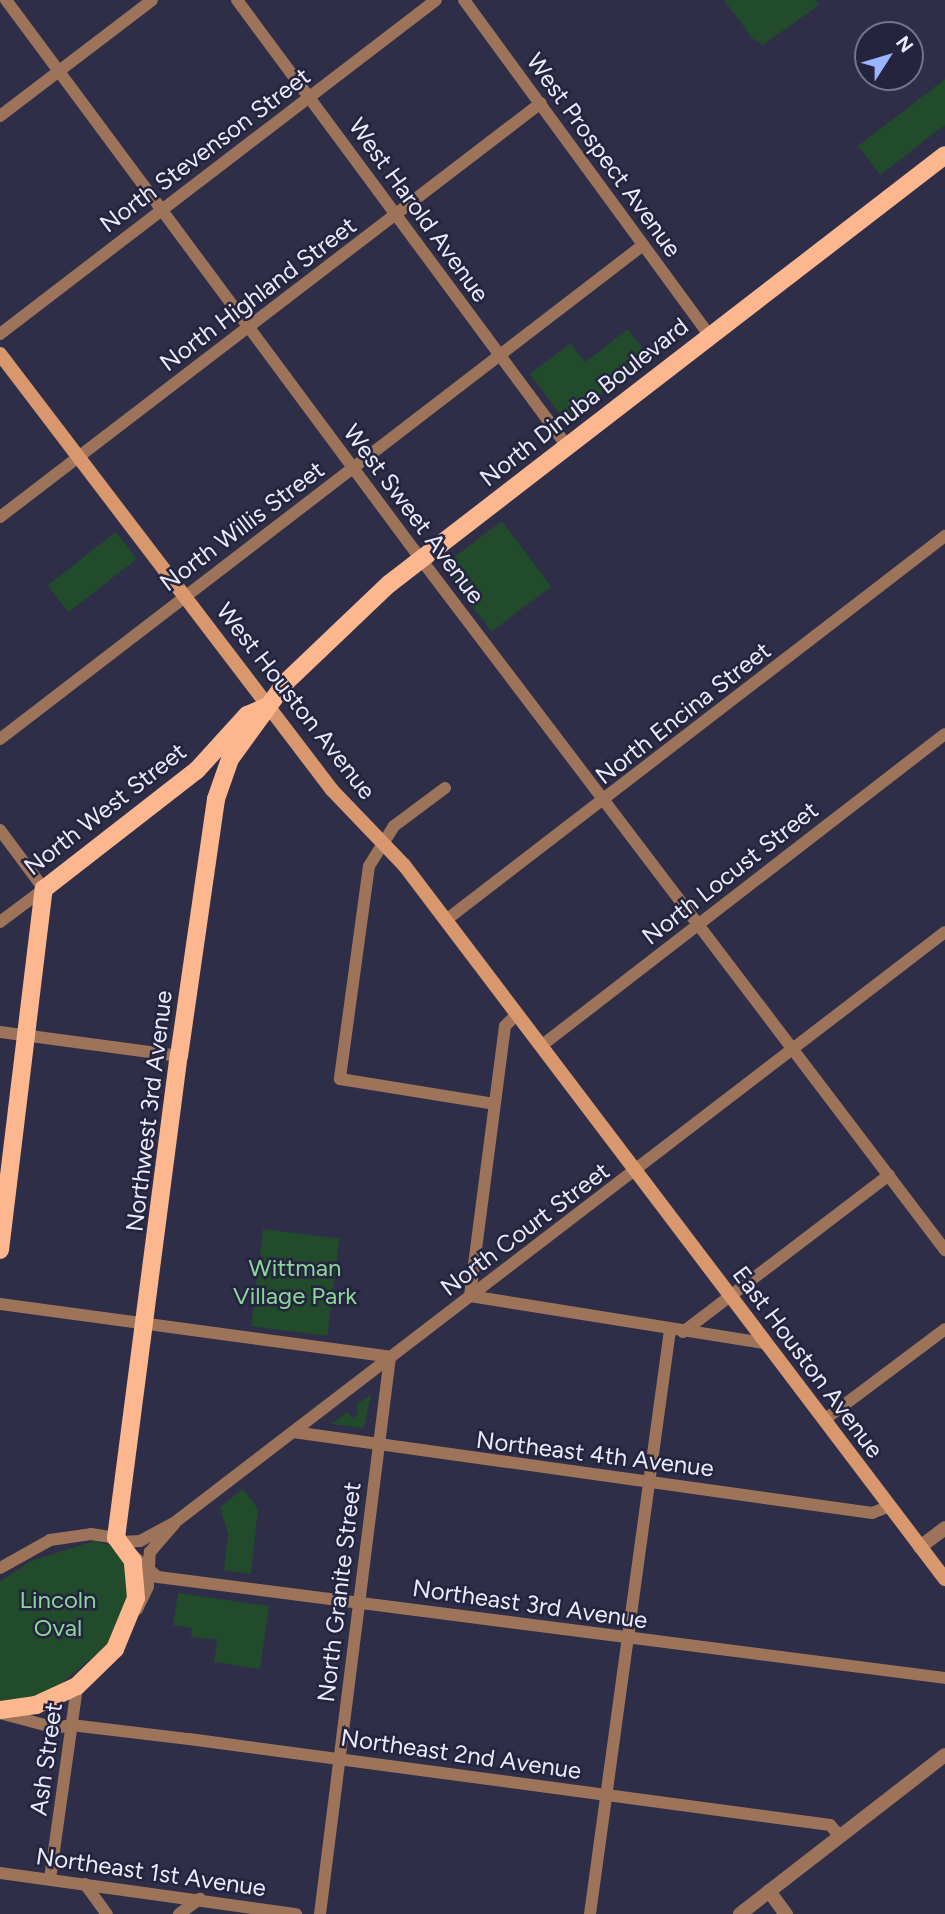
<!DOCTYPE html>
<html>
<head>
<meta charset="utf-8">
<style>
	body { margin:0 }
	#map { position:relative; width:945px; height:1914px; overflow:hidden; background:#2e2e49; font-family:Figtree,sans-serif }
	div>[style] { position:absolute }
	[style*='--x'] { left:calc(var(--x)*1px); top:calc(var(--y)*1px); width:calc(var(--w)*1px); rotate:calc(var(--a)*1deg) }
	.green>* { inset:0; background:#214b2a; transform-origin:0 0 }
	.minor>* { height:12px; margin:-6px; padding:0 6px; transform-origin:6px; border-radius:6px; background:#9d7359 }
	.tertiary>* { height:14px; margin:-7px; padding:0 7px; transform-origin:7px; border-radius:7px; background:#9d7359 }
	.secondary>* { height:14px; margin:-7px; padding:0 7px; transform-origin:7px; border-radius:7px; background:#d9976e }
	.primary>* { height:18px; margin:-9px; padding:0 9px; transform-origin:9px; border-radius:9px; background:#fcb78e }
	span { translate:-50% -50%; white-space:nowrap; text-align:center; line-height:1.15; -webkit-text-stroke:5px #24243e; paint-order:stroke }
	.street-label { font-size:24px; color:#e9eafc }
	.park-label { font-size:24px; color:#8cd699 }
	.north { position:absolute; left:854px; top:21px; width:70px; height:70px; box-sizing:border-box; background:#24243e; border:2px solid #73738a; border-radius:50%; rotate:53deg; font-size:19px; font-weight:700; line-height:28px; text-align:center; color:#e9eafc }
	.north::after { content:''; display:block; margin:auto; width:24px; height:32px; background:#98b5fd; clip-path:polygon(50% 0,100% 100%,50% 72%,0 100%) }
</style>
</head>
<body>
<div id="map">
	<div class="green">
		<i style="clip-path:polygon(724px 0,815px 0,819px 5px,763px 45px,753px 39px)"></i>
		<i style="clip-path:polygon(945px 79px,945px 125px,880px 175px,858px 146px)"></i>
		<i style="clip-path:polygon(628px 329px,649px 357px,565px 421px,530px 374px,571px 343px,585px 362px)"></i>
		<i style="left:502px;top:521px;width:82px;height:75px;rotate:53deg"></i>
		<i style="left:116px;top:532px;width:34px;height:87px;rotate:52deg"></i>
		<i style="left:263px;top:1229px;width:77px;height:98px;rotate:7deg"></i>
		<i style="clip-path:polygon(371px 1394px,364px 1428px,331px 1424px,347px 1412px,352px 1418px,358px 1414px,356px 1405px)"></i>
		<i style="clip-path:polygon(243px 1489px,258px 1509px,251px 1574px,224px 1570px,228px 1534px,220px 1507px)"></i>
		<i style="clip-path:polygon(94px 1541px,119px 1548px,132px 1581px,124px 1614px,107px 1645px,56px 1688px,30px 1699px,0 1702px,0 1581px,31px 1561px)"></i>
		<i style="clip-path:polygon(178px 1593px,269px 1606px,260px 1669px,214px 1662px,217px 1640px,191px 1637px,192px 1628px,173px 1625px)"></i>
	</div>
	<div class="minor">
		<i style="--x:6;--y:0;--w:695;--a:53.43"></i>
		<i style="--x:420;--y:558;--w:869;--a:52.81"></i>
		<i style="--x:237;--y:0;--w:555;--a:53.5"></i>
		<i style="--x:464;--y:0;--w:416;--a:53.8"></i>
		<i style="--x:0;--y:116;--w:191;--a:-37.3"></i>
		<i style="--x:0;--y:334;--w:549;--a:-37.45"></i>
		<i style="--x:0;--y:517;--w:681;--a:-37.43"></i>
		<i style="--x:0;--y:739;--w:811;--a:-37.53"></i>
		<i style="--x:445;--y:788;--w:64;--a:143.3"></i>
		<i style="--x:394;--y:826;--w:47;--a:122"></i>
		<i style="--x:369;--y:866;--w:215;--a:97.8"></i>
		<i style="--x:340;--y:1079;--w:156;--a:9.2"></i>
		<i style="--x:0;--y:830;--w:74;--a:53.3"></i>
		<i style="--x:44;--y:889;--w:55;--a:143.1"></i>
		<i style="--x:446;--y:920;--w:630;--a:-37.58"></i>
		<i style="--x:517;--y:1014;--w:17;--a:135"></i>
		<i style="--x:505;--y:1026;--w:272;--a:97.4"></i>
		<i style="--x:470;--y:1296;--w:298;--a:9.1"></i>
		<i style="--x:0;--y:1032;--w:181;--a:7.6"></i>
		<i style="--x:541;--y:1046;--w:510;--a:-37.68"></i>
		<i style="--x:0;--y:1304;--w:394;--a:7.7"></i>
		<i style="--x:390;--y:1357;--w:561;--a:97.16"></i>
		<i style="--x:683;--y:1332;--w:259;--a:-37.3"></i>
		<i style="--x:824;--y:1420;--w:151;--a:-36.9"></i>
		<i style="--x:293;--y:1432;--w:585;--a:7.96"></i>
		<i style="--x:872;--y:1513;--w:19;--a:-21"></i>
		<i style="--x:121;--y:1542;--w:19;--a:-3"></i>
		<i style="--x:140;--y:1541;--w:38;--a:-28"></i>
		<i style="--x:174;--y:1523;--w:971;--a:-37.47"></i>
		<i style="--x:130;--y:1553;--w:37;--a:41"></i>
		<i style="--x:158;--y:1577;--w:793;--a:7.31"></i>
		<i style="--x:0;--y:1568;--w:57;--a:-29.2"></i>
		<i style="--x:50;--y:1540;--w:41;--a:-8.3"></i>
		<i style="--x:91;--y:1534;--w:25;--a:9"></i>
		<i style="--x:137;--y:1609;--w:25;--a:-64"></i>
		<i style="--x:148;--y:1586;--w:34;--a:-87"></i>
		<i style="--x:150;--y:1552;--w:37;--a:-49"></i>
		<i style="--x:0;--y:1713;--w:58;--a:15"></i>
		<i style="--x:56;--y:1728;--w:15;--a:-11"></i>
		<i style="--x:71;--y:1725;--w:119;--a:6.8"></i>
		<i style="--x:189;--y:1739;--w:647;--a:7.64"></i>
		<i style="--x:830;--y:1825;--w:15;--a:48"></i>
		<i style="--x:0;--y:1873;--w:299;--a:7.9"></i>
		<i style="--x:50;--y:1879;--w:195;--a:-82"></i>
		<i style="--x:85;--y:1884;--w:37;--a:54"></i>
		<i style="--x:179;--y:1914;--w:26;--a:-36"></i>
		<i style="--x:590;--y:1914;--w:589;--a:-82.2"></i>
	</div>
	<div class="tertiary">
		<i style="--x:920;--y:1547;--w:31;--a:-37"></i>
		<i style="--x:769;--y:1891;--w:29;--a:54"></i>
		<i style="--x:740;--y:1914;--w:259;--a:-37.8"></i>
	</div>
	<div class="secondary">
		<i style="--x:0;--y:354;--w:548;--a:52.71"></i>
		<i style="--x:332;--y:790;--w:104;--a:46.2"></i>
		<i style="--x:404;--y:865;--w:896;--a:52.85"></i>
	</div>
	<div class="primary">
		<i style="--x:0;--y:1250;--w:364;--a:-83.1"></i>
		<i style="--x:44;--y:889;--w:194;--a:-37.9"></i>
		<i style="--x:197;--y:770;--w:74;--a:-47.7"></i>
		<i style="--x:247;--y:715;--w:23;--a:-23"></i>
		<i style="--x:0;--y:1710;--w:36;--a:-8"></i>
		<i style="--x:36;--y:1705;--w:45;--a:-24.9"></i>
		<i style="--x:77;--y:1686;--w:53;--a:-44.2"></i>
		<i style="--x:115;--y:1649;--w:55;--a:-67.6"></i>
		<i style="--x:136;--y:1598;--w:37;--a:-95"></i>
		<i style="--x:133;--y:1561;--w:29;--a:-126"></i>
		<i style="--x:116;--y:1538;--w:486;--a:-82.6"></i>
		<i style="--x:179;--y:1056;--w:260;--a:-81.8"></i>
		<i style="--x:216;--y:799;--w:42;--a:-70.7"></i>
		<i style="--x:230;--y:759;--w:95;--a:-54"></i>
		<i style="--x:286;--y:682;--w:142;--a:-43.6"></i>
		<i style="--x:389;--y:584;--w:702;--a:-37.65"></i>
	</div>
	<div class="street-label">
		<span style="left:205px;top:150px;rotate:-37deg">North Stevenson Street</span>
		<span style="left:604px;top:155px;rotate:54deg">West Prospect Avenue</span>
		<span style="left:419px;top:210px;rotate:54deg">West Harold Avenue</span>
		<span style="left:258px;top:294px;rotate:-37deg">North Highland Street</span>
		<span style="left:584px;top:402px;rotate:-38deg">North Dinuba Boulevard</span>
		<span style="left:414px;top:514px;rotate:53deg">West Sweet Avenue</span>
		<span style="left:242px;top:526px;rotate:-37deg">North Willis Street</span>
		<span style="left:296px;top:701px;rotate:52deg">West Houston Avenue</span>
		<span style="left:683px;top:713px;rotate:-38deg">North Encina Street</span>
		<span style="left:105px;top:809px;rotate:-38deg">North West Street</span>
		<span style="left:730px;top:873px;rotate:-38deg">North Locust Street</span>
		<span style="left:149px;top:1111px;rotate:-83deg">Northwest 3rd Avenue</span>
		<span style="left:525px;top:1229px;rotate:-37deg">North Court Street</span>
		<span style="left:808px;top:1362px;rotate:53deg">East Houston Avenue</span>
		<span style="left:595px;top:1454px;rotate:7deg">Northeast 4th Avenue</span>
		<span style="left:339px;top:1592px;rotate:-83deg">North Granite Street</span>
		<span style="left:530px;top:1604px;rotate:8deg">Northeast 3rd Avenue</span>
		<span style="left:461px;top:1754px;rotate:8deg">Northeast 2nd Avenue</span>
		<span style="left:46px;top:1759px;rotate:-82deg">Ash Street</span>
		<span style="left:151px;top:1872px;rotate:8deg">Northeast 1st Avenue</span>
	</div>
	<div class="park-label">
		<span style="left:295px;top:1282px">Wittman<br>Village Park</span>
		<span style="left:58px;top:1614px">Lincoln<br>Oval</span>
	</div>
	<div class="north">N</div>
</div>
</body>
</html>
